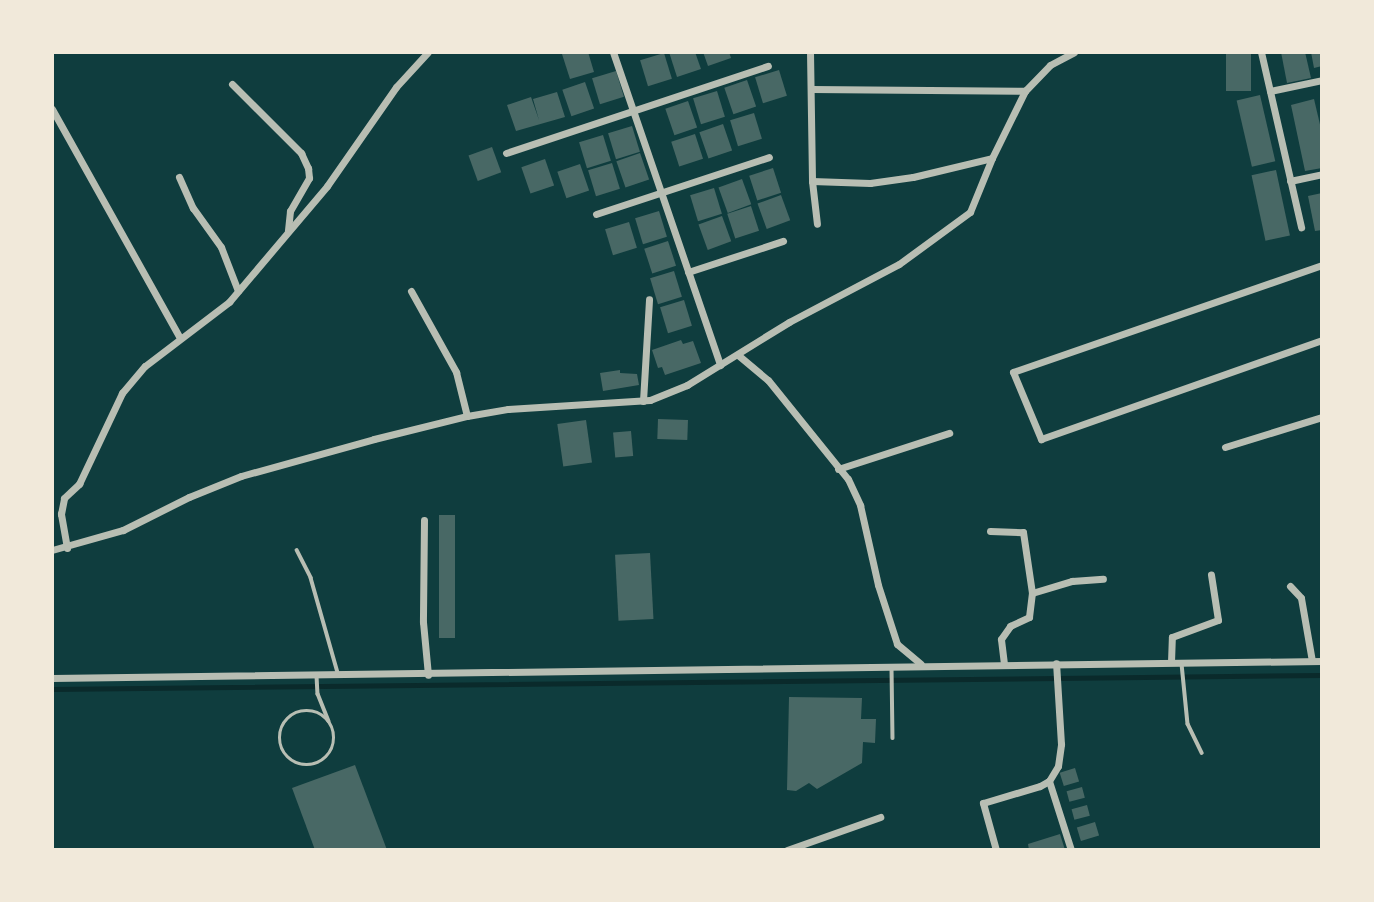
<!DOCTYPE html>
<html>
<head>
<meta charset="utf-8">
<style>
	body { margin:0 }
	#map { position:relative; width:1374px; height:902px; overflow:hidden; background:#0f3d3e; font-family:Raleway,sans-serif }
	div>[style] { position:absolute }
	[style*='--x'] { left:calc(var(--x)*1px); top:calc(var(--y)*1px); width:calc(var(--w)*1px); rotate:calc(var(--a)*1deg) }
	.stream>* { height:4.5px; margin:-2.25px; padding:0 2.25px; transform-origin:2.25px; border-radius:2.25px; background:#0a2a2b }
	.building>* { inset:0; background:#486865; transform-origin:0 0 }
	.service>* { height:3.5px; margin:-1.75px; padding:0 1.75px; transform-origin:1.75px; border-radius:1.75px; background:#b8beb3 }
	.service>.ring { margin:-1.75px; padding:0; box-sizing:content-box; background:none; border:3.5px solid #b8beb3; border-radius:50% }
	.minor>* { height:7px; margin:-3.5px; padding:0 3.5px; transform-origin:3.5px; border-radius:3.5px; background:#b8beb3 }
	span { translate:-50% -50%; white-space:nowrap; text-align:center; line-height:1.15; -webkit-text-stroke:7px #f1e9da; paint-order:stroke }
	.frame { position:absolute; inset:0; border:54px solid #f1e9da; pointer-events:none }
</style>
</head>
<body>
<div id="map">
	<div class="stream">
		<i style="--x:52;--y:689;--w:1270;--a:-0.63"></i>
	</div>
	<div class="building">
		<i style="clip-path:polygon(588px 52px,594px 72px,570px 79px,562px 54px)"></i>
		<i style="clip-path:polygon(669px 52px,695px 52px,701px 69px,677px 77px)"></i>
		<i style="clip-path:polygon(703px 52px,729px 52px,731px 58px,708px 66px)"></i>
		<i style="left:1226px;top:52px;width:25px;height:39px"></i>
		<i style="clip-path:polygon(1281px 52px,1305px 52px,1311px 78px,1287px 83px)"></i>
		<i style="clip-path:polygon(1311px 52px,1322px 52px,1322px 66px,1314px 68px)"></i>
		<i style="left:664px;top:53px;width:27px;height:25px;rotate:73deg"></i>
		<i style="left:779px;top:70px;width:27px;height:25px;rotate:73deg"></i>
		<i style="left:616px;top:71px;width:27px;height:25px;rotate:73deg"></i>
		<i style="left:747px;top:80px;width:28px;height:24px;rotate:71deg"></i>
		<i style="left:585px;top:82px;width:28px;height:24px;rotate:71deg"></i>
		<i style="left:717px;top:91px;width:27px;height:25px;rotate:73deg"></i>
		<i style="clip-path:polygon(557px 92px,565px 117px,516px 131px,507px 105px,531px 97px,539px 120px,533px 99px)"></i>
		<i style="left:1260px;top:95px;width:68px;height:24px;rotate:77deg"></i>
		<i style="clip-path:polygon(1314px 99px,1322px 133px,1322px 168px,1305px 171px,1291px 105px)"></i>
		<i style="left:688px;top:101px;width:28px;height:24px;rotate:71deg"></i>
		<i style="left:754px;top:113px;width:27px;height:25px;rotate:73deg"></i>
		<i style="left:723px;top:124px;width:28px;height:25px;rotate:71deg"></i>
		<i style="left:632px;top:126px;width:27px;height:25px;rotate:73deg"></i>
		<i style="left:695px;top:134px;width:26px;height:25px;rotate:72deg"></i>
		<i style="left:603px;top:135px;width:27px;height:25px;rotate:73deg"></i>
		<i style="left:492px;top:147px;width:27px;height:25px;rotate:70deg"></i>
		<i style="left:640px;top:153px;width:28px;height:25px;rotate:71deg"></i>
		<i style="left:545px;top:159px;width:28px;height:25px;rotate:71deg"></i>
		<i style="left:612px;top:163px;width:27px;height:25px;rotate:73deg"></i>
		<i style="left:580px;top:164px;width:28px;height:24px;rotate:71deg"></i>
		<i style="left:773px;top:168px;width:26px;height:25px;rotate:72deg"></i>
		<i style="left:1276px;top:170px;width:67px;height:25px;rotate:78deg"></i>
		<i style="left:742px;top:179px;width:27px;height:25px;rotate:70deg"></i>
		<i style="left:714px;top:188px;width:27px;height:25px;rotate:73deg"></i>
		<i style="clip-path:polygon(1322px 193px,1322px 230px,1315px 231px,1308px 196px)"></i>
		<i style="left:781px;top:195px;width:27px;height:25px;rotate:70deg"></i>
		<i style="left:751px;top:206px;width:26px;height:25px;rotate:72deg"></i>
		<i style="left:659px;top:211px;width:27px;height:25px;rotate:73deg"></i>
		<i style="left:722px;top:216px;width:27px;height:25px;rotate:70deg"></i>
		<i style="left:629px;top:222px;width:27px;height:25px;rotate:73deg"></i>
		<i style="left:668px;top:241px;width:26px;height:25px;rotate:72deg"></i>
		<i style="left:674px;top:271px;width:27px;height:25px;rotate:73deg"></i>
		<i style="left:684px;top:300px;width:27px;height:25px;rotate:73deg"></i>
		<i style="clip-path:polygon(681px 340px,683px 344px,693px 341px,701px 363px,665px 375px,662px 367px,658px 368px,652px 350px)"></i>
		<i style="clip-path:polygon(620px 370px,620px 373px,637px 374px,639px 385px,603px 391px,600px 373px)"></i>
		<i style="left:658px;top:419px;width:30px;height:20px;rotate:2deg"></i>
		<i style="left:586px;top:420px;width:43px;height:29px;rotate:82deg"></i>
		<i style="left:631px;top:431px;width:25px;height:18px;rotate:85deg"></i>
		<i style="left:439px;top:515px;width:16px;height:123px"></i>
		<i style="left:650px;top:553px;width:66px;height:35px;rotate:87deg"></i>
		<i style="clip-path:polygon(789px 697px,862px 698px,861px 719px,876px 719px,875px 743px,863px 742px,862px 763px,817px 789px,809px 783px,796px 791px,787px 790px)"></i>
		<i style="clip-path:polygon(355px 765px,387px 850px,315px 850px,292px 788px)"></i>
		<i style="left:1075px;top:768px;width:14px;height:16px;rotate:73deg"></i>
		<i style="left:1082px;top:787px;width:11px;height:16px;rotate:75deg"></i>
		<i style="left:1087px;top:805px;width:11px;height:16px;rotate:75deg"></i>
		<i style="left:1095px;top:822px;width:14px;height:19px;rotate:73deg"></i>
		<i style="clip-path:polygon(1060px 834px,1065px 850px,1029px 850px,1028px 844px)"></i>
	</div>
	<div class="service">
		<i style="--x:297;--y:550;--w:31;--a:63"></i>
		<i style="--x:311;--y:578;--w:99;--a:74.1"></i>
		<i style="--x:1182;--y:664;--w:60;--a:84.3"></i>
		<i style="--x:1188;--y:724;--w:32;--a:64"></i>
		<i style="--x:892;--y:668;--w:70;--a:89.2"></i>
		<i style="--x:317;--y:676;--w:18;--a:87"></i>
		<i style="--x:318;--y:694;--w:29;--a:68"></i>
		<i class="ring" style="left:280px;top:711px;width:50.5px;height:50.5px"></i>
	</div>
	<div class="minor">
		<i style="--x:613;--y:52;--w:331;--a:71.1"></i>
		<i style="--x:810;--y:52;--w:129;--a:89.1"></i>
		<i style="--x:812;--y:181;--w:43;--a:83.4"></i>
		<i style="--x:1261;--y:52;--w:180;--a:77.1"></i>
		<i style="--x:232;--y:84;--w:98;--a:45"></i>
		<i style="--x:301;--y:153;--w:17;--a:65"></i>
		<i style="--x:308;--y:168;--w:10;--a:84"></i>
		<i style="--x:309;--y:178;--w:38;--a:120"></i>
		<i style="--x:290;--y:211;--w:20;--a:96"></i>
		<i style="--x:811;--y:89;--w:214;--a:0.5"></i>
		<i style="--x:1270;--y:91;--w:53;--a:-11.9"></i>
		<i style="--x:52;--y:109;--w:262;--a:60.8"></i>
		<i style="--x:506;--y:153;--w:276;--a:-18.4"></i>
		<i style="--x:179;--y:177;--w:34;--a:66"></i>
		<i style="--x:193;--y:208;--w:48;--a:54.3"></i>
		<i style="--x:221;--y:247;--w:47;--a:68.9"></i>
		<i style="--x:812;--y:181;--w:58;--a:2"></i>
		<i style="--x:870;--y:183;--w:43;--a:-7.9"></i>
		<i style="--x:913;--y:177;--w:81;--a:-13.5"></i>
		<i style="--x:1290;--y:181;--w:33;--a:-12"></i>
		<i style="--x:596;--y:214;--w:182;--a:-18.2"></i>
		<i style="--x:1322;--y:265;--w:327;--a:160.9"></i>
		<i style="--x:1013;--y:372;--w:73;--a:67.3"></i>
		<i style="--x:1041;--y:439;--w:298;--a:-19.4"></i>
		<i style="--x:688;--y:272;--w:100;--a:-18.1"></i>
		<i style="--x:411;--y:291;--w:93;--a:60.9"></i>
		<i style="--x:456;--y:372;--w:45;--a:76"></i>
		<i style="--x:738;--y:355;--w:39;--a:40"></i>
		<i style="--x:768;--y:380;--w:127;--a:51.1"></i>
		<i style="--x:848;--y:479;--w:29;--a:65"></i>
		<i style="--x:860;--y:505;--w:82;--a:77.3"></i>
		<i style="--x:878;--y:585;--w:62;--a:72.1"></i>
		<i style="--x:897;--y:644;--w:31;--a:40"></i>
		<i style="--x:643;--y:401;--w:102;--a:-86.6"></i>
		<i style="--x:1225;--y:447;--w:102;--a:-17.2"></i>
		<i style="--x:838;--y:469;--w:117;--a:-18"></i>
		<i style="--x:424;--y:520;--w:102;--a:90.6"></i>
		<i style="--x:423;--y:622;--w:53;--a:84.6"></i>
		<i style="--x:990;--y:531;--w:33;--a:2"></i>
		<i style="--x:1023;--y:532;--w:62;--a:81.6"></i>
		<i style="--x:67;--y:548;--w:35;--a:-100"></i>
		<i style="--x:61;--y:514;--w:16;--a:-79"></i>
		<i style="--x:64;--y:498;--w:21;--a:-43"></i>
		<i style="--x:79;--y:484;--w:101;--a:-64.7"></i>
		<i style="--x:122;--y:393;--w:35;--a:-50"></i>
		<i style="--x:145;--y:366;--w:106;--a:-37.3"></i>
		<i style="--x:229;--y:302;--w:152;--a:-49.8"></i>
		<i style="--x:327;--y:186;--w:121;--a:-55.1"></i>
		<i style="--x:396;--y:87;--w:47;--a:-47.6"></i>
		<i style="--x:52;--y:550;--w:74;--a:-15.7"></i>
		<i style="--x:123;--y:530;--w:74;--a:-26.6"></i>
		<i style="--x:189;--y:497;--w:56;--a:-22"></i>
		<i style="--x:241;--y:476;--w:138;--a:-15.5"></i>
		<i style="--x:374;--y:439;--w:96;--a:-13.9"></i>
		<i style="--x:467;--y:416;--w:42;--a:-9.7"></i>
		<i style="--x:508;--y:409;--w:142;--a:-3.6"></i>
		<i style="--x:650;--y:400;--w:40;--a:-22"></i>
		<i style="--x:687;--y:385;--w:120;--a:-31.7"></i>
		<i style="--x:789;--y:322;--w:124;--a:-27.8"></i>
		<i style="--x:899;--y:264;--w:88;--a:-36.2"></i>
		<i style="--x:970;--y:212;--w:58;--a:-67.8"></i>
		<i style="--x:992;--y:158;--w:75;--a:-63.8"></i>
		<i style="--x:1025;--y:91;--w:36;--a:-46"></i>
		<i style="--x:1050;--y:65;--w:27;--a:-28"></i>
		<i style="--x:1290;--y:586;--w:16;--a:47"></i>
		<i style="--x:1301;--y:598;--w:64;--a:80.1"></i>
		<i style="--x:1171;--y:662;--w:25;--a:-88"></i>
		<i style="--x:1172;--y:637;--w:49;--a:-20.3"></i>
		<i style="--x:1218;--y:620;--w:46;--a:-98.8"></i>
		<i style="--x:1004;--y:664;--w:25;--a:-97"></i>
		<i style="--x:1001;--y:639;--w:16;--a:-55"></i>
		<i style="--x:1010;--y:626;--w:21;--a:-25"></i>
		<i style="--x:1029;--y:617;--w:24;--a:-83"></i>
		<i style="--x:1032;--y:593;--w:42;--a:-16.7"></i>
		<i style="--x:1072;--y:581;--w:31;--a:-4"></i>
		<i style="--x:52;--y:678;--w:1270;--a:-0.77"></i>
		<i style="--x:1049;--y:781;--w:72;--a:72.3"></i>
		<i style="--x:787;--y:850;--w:99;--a:-19.5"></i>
		<i style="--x:996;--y:850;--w:49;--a:-105.5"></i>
		<i style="--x:983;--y:803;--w:59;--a:-16.6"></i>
		<i style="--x:1040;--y:786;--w:10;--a:-29"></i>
		<i style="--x:1049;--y:781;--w:17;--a:-59"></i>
		<i style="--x:1058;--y:766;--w:22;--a:-82"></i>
		<i style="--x:1061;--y:744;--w:81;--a:-93.5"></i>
	</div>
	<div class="frame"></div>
</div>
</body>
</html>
